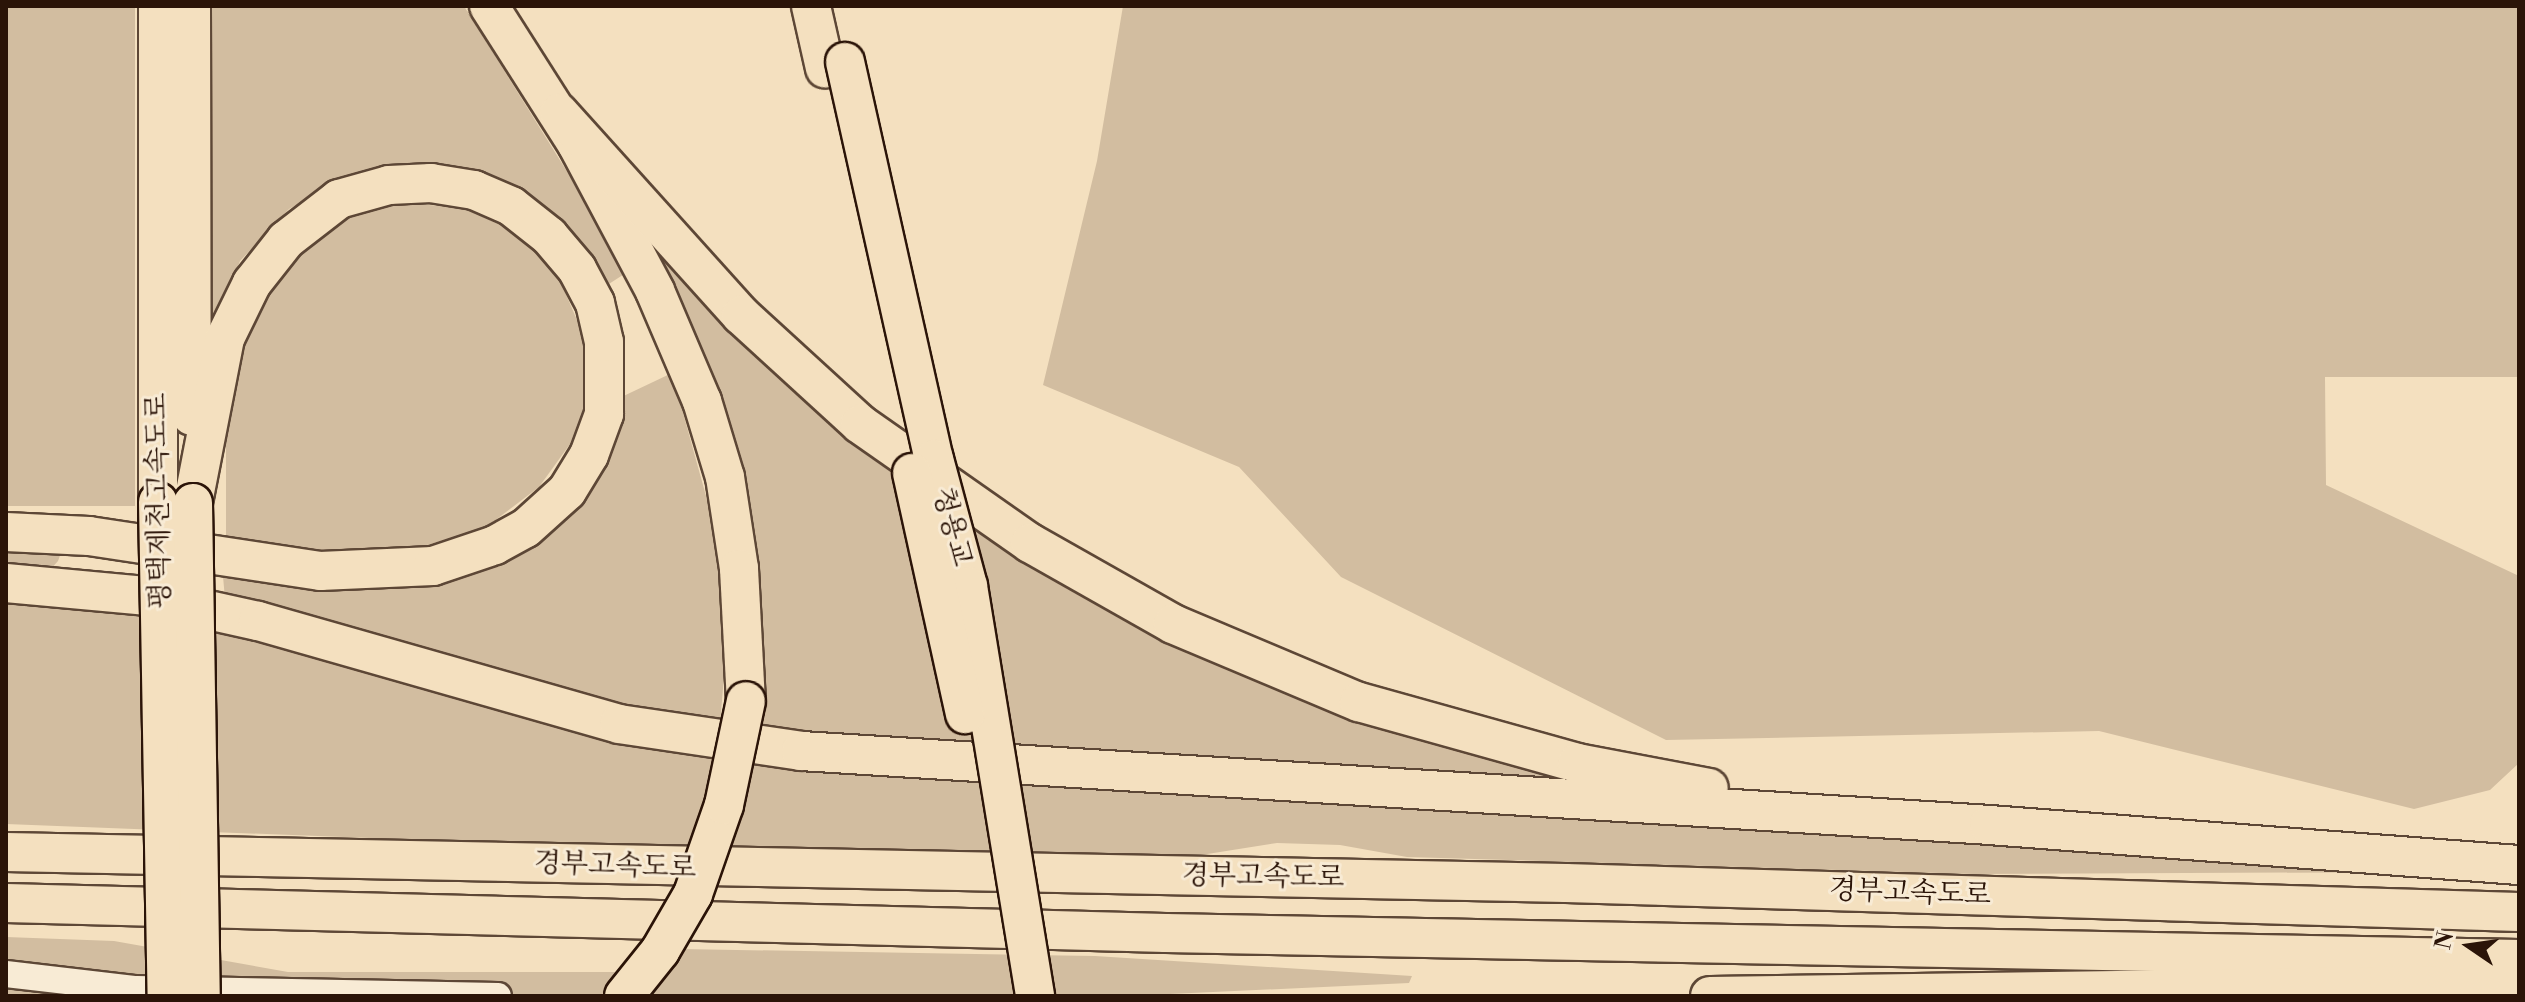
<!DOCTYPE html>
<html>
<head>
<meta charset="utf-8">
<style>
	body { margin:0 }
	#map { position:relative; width:2525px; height:1002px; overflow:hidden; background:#f4e0bf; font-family:"Libre Bodoni","Noto Serif KR",serif }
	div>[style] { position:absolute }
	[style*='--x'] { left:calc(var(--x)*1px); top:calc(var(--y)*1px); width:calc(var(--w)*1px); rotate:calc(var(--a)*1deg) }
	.green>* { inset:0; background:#d2bda0; transform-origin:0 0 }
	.roads { filter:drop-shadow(2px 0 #5d4736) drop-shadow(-2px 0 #5d4736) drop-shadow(0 2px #5d4736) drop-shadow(0 -2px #5d4736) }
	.minor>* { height:26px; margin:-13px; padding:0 13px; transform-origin:13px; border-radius:13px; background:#f8ebd5 }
	.highway>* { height:38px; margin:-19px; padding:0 19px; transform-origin:19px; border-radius:19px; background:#f4e0bf }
	.bridges { filter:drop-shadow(2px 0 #2b1408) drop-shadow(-2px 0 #2b1408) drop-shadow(0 2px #2b1408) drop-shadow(0 -2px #2b1408) }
	.highway-bridge>* { height:38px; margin:-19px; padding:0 19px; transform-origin:19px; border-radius:19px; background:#f4e0bf }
	span { translate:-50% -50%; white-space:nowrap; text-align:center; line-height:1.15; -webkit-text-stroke:6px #f8ebd5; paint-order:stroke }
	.street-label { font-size:28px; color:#2b1408 }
	.frame { position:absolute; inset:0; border:8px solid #2b1408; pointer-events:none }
	.north { position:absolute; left:2429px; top:906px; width:80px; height:80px; -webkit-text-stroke:6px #f8ebd5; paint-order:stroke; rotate:283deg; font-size:22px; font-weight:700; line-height:32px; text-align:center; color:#2b1408 }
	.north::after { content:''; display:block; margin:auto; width:28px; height:36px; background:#2b1408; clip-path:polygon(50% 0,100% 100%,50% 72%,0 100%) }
</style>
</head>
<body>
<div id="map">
	<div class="green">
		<i style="left:6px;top:6px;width:129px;height:500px"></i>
		<i style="clip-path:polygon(208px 6px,464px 6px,629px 271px,598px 291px,437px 169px,350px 174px,289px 209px,240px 261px,208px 342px)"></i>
		<i style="clip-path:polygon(1123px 6px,2519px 6px,2519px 377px,2325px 377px,2326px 485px,2519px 576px,2519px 763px,2490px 790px,2414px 809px,2099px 731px,1666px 740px,1341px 577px,1239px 467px,1043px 385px,1097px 161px)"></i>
		<i style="clip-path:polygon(395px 203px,461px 207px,518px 233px,557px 273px,585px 339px,590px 385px,578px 433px,539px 487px,485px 528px,417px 548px,352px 556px,265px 548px,226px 538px,226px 432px,248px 328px,291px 256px,334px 223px)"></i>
		<i style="clip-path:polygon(640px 220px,1084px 586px,1603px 786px,763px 732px,765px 667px,756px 568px)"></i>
		<i style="clip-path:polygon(672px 373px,719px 543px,727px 641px,720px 724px,618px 710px,225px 599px,222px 565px,317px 579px,551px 520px,613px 401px)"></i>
		<i style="clip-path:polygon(6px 539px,62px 550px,58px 561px,50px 570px,6px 570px)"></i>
		<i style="clip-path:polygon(6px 594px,132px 606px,533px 712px,2431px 872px,1973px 874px,1407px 857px,1340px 845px,1277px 843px,1201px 855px,600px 847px,6px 824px)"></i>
		<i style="clip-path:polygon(6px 937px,114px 941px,288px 972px,616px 972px,681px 949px,1095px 956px,1412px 976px,1409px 983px,1127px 996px,6px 996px)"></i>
	</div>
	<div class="roads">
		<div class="minor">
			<i style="--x:6;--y:974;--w:131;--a:6.6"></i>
			<i style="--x:136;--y:989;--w:362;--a:1.1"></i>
		</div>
		<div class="highway">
			<i style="--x:191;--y:6;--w:410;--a:89.9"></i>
			<i style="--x:489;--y:6;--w:164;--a:57.5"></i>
			<i style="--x:577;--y:144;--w:166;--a:62"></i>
			<i style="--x:655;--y:291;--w:120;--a:66.9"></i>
			<i style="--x:702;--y:401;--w:79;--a:73.2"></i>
			<i style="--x:725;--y:477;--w:93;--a:81.3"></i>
			<i style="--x:739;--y:569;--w:132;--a:87"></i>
			<i style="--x:811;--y:6;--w:64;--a:77.3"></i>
			<i style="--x:559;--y:113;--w:272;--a:48"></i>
			<i style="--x:741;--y:315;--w:161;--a:42.5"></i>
			<i style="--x:860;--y:424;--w:208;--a:35"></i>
			<i style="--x:1030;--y:543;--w:164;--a:29.5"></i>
			<i style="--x:1173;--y:624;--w:202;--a:22.8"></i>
			<i style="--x:1359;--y:702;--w:226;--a:15.6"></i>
			<i style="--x:1577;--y:763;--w:134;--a:10.7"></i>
			<i style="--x:158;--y:502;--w:496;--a:-90"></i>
			<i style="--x:6;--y:532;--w:83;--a:2.8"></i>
			<i style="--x:89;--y:536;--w:234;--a:8.6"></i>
			<i style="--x:320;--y:571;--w:113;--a:-2.5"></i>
			<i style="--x:433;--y:566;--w:65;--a:-18.7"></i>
			<i style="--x:495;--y:545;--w:35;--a:-29"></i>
			<i style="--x:526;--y:528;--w:55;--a:-42.1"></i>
			<i style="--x:567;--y:491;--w:42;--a:-58.6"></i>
			<i style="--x:589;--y:455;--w:44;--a:-69.9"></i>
			<i style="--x:604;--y:414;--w:72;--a:-90"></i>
			<i style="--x:604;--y:342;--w:40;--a:-103"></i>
			<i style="--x:595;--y:303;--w:38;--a:-118"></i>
			<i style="--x:577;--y:269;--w:43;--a:-130.3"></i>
			<i style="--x:549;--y:236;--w:48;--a:-141.7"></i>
			<i style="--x:511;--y:206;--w:40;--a:-156.6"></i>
			<i style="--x:474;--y:190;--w:44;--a:-170.8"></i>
			<i style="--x:431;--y:183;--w:42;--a:177.3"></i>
			<i style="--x:389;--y:185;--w:52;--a:164.4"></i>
			<i style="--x:339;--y:199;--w:67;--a:142.3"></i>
			<i style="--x:286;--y:240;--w:55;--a:128.3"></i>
			<i style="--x:252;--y:283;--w:61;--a:116.1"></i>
			<i style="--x:225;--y:338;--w:168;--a:101"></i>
			<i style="--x:6;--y:583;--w:140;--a:5.3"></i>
			<i style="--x:145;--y:596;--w:116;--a:12.5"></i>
			<i style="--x:258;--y:621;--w:375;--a:15.9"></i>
			<i style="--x:619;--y:724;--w:184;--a:8.4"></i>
			<i style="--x:801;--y:751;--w:1190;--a:3.56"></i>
			<i style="--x:1989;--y:825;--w:532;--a:4.32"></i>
			<i style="--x:6;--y:852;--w:1560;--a:1.14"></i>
			<i style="--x:1566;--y:883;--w:953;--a:1.74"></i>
			<i style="--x:6;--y:903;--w:1160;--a:1.48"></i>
			<i style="--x:1166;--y:933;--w:1353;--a:1.1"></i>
			<i style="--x:1710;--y:996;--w:805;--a:-0.85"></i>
		</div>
	</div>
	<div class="bridges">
		<div class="highway-bridge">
			<i style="--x:845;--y:62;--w:407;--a:77.4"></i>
			<i style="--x:934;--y:459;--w:131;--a:75"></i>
			<i style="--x:968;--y:586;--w:415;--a:80.7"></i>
			<i style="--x:912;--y:473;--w:247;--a:77.6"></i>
			<i style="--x:158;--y:502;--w:494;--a:89"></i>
			<i style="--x:193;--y:503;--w:493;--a:89.1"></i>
			<i style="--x:624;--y:996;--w:58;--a:-51.3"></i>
			<i style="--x:660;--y:951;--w:66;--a:-59.9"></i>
			<i style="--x:693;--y:894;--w:94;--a:-70.8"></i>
			<i style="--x:724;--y:805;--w:106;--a:-78.1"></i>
		</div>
	</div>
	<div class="street-label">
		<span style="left:159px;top:501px;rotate:-91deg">평택제천고속도로</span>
		<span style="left:952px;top:527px;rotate:75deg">청용교</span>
		<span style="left:615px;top:866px;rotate:2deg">경부고속도로</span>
		<span style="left:1263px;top:877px;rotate:1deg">경부고속도로</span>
		<span style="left:1910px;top:893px;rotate:2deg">경부고속도로</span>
	</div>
	<div class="frame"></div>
	<div class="north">N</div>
</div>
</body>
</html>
